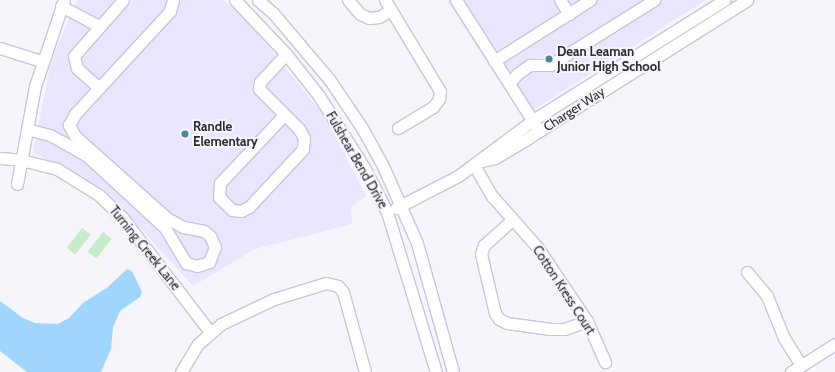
<!DOCTYPE html>
<html>
<head>
<meta charset="utf-8">
<style>
	body { margin:0 }
	#map { position:relative; width:835px; height:372px; overflow:hidden; background:#f6f5fc; font-family:Cabin,sans-serif }
	div>[style] { position:absolute }
	[style*='--x'] { left:calc(var(--x)*1px); top:calc(var(--y)*1px); width:calc(var(--w)*1px); rotate:calc(var(--a)*1deg) }
	.built>* { inset:0; background:#e9e6ff }
	.green>* { inset:0; background:#c4ecc8; transform-origin:0 0 }
	.water>* { inset:0; background:#a0d6fe }
	.roads { filter:drop-shadow(1px 0 #c8c6d7) drop-shadow(-1px 0 #c8c6d7) drop-shadow(0 1px #c8c6d7) drop-shadow(0 -1px #c8c6d7) }
	.minor>* { height:11px; margin:-5.5px; padding:0 5.5px; transform-origin:5.5px; border-radius:5.5px; background:#fff }
	.dots>* { width:11px; height:11px; translate:-50% -50%; box-sizing:border-box; border:2px solid #f6f5fc; border-radius:50% }
	span { translate:-50% -50%; white-space:nowrap; text-align:center; line-height:1.15; -webkit-text-stroke:4px #f6f5fc; paint-order:stroke }
	.poi-label { font-size:13px; color:#2c2b32; font-weight:700 }
	.left { translate:0 -50%; text-align:left }
	.street-label { font-size:13px; color:#2c2b32 }
</style>
</head>
<body>
<div id="map">
	<div class="built">
		<i style="clip-path:polygon(77px 0,223px 0,244px 17px,325px 117px,366px 196px,351px 207px,352px 224px,255px 249px,193px 286px,112px 197px,33px 152px,51px 62px)"></i>
		<i style="clip-path:polygon(447px 0,706px 0,522px 117px)"></i>
	</div>
	<div class="green">
		<i style="left:82px;top:228px;width:11px;height:25px;rotate:38deg"></i>
		<i style="left:103px;top:232px;width:11px;height:25px;rotate:38deg"></i>
	</div>
	<div class="water">
		<i style="clip-path:polygon(127px 269px,132px 271px,142px 292px,140px 297px,120px 311px,113px 327px,111px 349px,101px 372px,27px 372px,0 351px,0 301px,23px 318px,35px 323px,58px 324px,69px 318px,83px 303px,108px 287px)"></i>
	</div>
	<div class="roads">
		<div class="minor">
			<i style="--x:235;--y:0;--w:74;--a:46.6"></i>
			<i style="--x:286;--y:54;--w:53;--a:51.8"></i>
			<i style="--x:319;--y:96;--w:86;--a:57.8"></i>
			<i style="--x:365;--y:169;--w:48;--a:62.9"></i>
			<i style="--x:387;--y:212;--w:167;--a:73"></i>
			<i style="--x:258;--y:0;--w:20;--a:41"></i>
			<i style="--x:273;--y:13;--w:87;--a:49.7"></i>
			<i style="--x:329;--y:79;--w:59;--a:56"></i>
			<i style="--x:362;--y:128;--w:43;--a:61.1"></i>
			<i style="--x:383;--y:166;--w:84;--a:66.2"></i>
			<i style="--x:417;--y:243;--w:134;--a:74.4"></i>
			<i style="--x:348;--y:0;--w:18;--a:49"></i>
			<i style="--x:360;--y:14;--w:10;--a:24"></i>
			<i style="--x:369;--y:18;--w:10;--a:-6"></i>
			<i style="--x:379;--y:17;--w:14;--a:-30"></i>
			<i style="--x:385;--y:0;--w:106;--a:58.9"></i>
			<i style="--x:440;--y:91;--w:8;--a:97"></i>
			<i style="--x:439;--y:99;--w:10;--a:127"></i>
			<i style="--x:433;--y:107;--w:41;--a:149"></i>
			<i style="--x:456;--y:0;--w:149;--a:57.6"></i>
			<i style="--x:560;--y:0;--w:17;--a:57"></i>
			<i style="--x:61;--y:6;--w:43;--a:27.8"></i>
			<i style="--x:0;--y:48;--w:43;--a:17.6"></i>
			<i style="--x:494;--y:61;--w:114;--a:-32.4"></i>
			<i style="--x:509;--y:83;--w:12;--a:-48"></i>
			<i style="--x:517;--y:74;--w:16;--a:-35"></i>
			<i style="--x:530;--y:65;--w:20;--a:0"></i>
			<i style="--x:550;--y:65;--w:123;--a:-32"></i>
			<i style="--x:99;--y:88;--w:30;--a:-138"></i>
			<i style="--x:77;--y:68;--w:12;--a:-104"></i>
			<i style="--x:74;--y:56;--w:74;--a:-48.8"></i>
			<i style="--x:284;--y:115;--w:93;--a:133.3"></i>
			<i style="--x:220;--y:183;--w:14;--a:94"></i>
			<i style="--x:219;--y:197;--w:18;--a:45"></i>
			<i style="--x:232;--y:210;--w:9;--a:6"></i>
			<i style="--x:241;--y:211;--w:9;--a:-27"></i>
			<i style="--x:249;--y:207;--w:79;--a:-47"></i>
			<i style="--x:303;--y:149;--w:11;--a:-85"></i>
			<i style="--x:304;--y:138;--w:10;--a:-119"></i>
			<i style="--x:299;--y:129;--w:57;--a:-135"></i>
			<i style="--x:259;--y:89;--w:7;--a:-82"></i>
			<i style="--x:260;--y:82;--w:38;--a:-47"></i>
			<i style="--x:27;--y:129;--w:24;--a:15"></i>
			<i style="--x:50;--y:135;--w:41;--a:29.1"></i>
			<i style="--x:86;--y:155;--w:108;--a:42.7"></i>
			<i style="--x:165;--y:228;--w:41;--a:59"></i>
			<i style="--x:186;--y:263;--w:11;--a:15"></i>
			<i style="--x:197;--y:266;--w:13;--a:-18"></i>
			<i style="--x:209;--y:262;--w:16;--a:-68"></i>
			<i style="--x:215;--y:247;--w:12;--a:-114"></i>
			<i style="--x:210;--y:236;--w:8;--a:-140"></i>
			<i style="--x:204;--y:231;--w:21;--a:-169"></i>
			<i style="--x:183;--y:227;--w:18;--a:-151"></i>
			<i style="--x:167;--y:218;--w:123;--a:-138.3"></i>
			<i style="--x:75;--y:136;--w:13;--a:-119"></i>
			<i style="--x:69;--y:125;--w:13;--a:-61"></i>
			<i style="--x:75;--y:114;--w:140;--a:-47.3"></i>
			<i style="--x:170;--y:11;--w:11;--a:-75"></i>
			<i style="--x:0;--y:158;--w:21;--a:5"></i>
			<i style="--x:21;--y:160;--w:37;--a:14"></i>
			<i style="--x:57;--y:169;--w:49;--a:31.8"></i>
			<i style="--x:99;--y:195;--w:32;--a:44"></i>
			<i style="--x:122;--y:217;--w:145;--a:52.6"></i>
			<i style="--x:481;--y:161;--w:14;--a:-12"></i>
			<i style="--x:495;--y:158;--w:39;--a:-31"></i>
			<i style="--x:528;--y:138;--w:259;--a:-32.2"></i>
			<i style="--x:474;--y:165;--w:36;--a:60"></i>
			<i style="--x:492;--y:196;--w:69;--a:48.5"></i>
			<i style="--x:538;--y:248;--w:88;--a:56.1"></i>
			<i style="--x:587;--y:321;--w:45;--a:66.3"></i>
			<i style="--x:17;--y:184;--w:100;--a:-79.6"></i>
			<i style="--x:35;--y:86;--w:91;--a:-71.4"></i>
			<i style="--x:396;--y:208;--w:70;--a:-27.3"></i>
			<i style="--x:458;--y:176;--w:94;--a:-36.7"></i>
			<i style="--x:533;--y:120;--w:226;--a:-32.1"></i>
			<i style="--x:512;--y:220;--w:38;--a:138"></i>
			<i style="--x:484;--y:245;--w:9;--a:108"></i>
			<i style="--x:481;--y:254;--w:61;--a:76.7"></i>
			<i style="--x:495;--y:313;--w:7;--a:56"></i>
			<i style="--x:499;--y:319;--w:9;--a:27"></i>
			<i style="--x:507;--y:323;--w:44;--a:7.8"></i>
			<i style="--x:551;--y:329;--w:13;--a:0"></i>
			<i style="--x:564;--y:329;--w:24;--a:-19"></i>
			<i style="--x:747;--y:272;--w:31;--a:50"></i>
			<i style="--x:767;--y:296;--w:45;--a:68"></i>
			<i style="--x:784;--y:338;--w:32;--a:58"></i>
			<i style="--x:181;--y:372;--w:33;--a:-59"></i>
			<i style="--x:198;--y:344;--w:30;--a:-41"></i>
			<i style="--x:221;--y:324;--w:59;--a:-25.3"></i>
			<i style="--x:274;--y:299;--w:54;--a:-17.1"></i>
			<i style="--x:326;--y:283;--w:12;--a:14"></i>
			<i style="--x:338;--y:286;--w:8;--a:50"></i>
			<i style="--x:343;--y:292;--w:83;--a:74.6"></i>
			<i style="--x:791;--y:372;--w:52;--a:-32.5"></i>
		</div>
	</div>
	<div class="dots">
		<i style="left:549px;top:59px;background:#488a9b"></i>
		<i style="left:185px;top:134px;background:#488a9b"></i>
	</div>
	<div class="poi-label">
		<span class="left" style="left:557px;top:59px">Dean Leaman<br>Junior High School</span>
		<span class="left" style="left:193px;top:134px">Randle<br>Elementary</span>
	</div>
	<div class="street-label">
		<span style="left:574px;top:109px;rotate:-33deg">Charger Way</span>
		<span style="left:357px;top:160px;rotate:60deg">Fulshear Bend Drive</span>
		<span style="left:145px;top:248px;rotate:51deg">Turning Creek Lane</span>
		<span style="left:564px;top:290px;rotate:57deg">Cotton Kress Court</span>
	</div>
</div>
</body>
</html>
